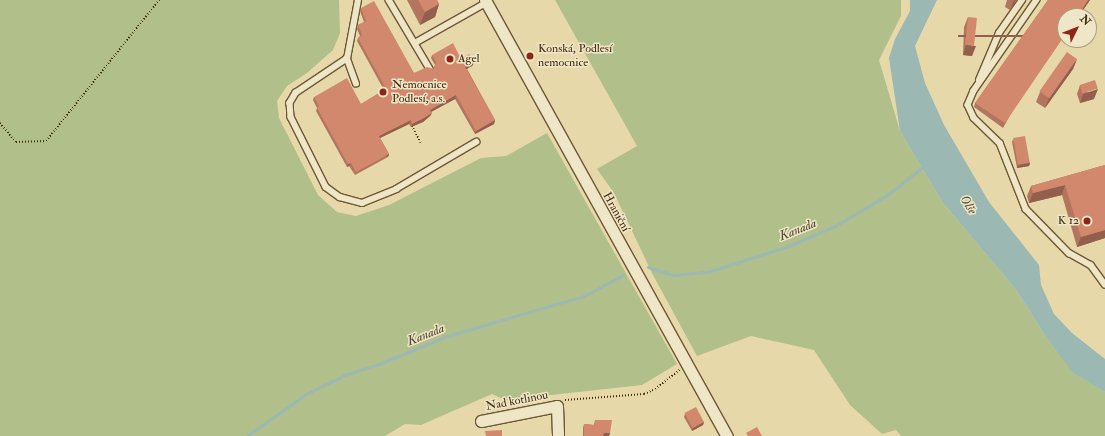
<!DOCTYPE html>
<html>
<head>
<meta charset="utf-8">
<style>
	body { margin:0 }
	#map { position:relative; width:1105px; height:436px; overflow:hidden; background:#e7d8a9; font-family:"IM FELL Double Pica",serif }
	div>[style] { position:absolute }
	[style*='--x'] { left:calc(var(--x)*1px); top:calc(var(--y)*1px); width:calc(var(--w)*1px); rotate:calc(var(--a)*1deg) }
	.green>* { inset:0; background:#b1bf8b }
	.water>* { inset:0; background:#9bb8b3 }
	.stream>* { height:3px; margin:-1.5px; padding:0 1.5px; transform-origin:1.5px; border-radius:1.5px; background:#9bb8b3 }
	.path>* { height:1.5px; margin-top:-0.75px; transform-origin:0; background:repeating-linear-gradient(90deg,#442e0e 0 1px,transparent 0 3px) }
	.roads { filter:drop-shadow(1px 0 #6d5835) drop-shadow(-1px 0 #6d5835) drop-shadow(0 1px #6d5835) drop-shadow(0 -1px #6d5835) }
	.service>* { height:5.5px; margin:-2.75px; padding:0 2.75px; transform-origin:2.75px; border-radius:2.75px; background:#efe6c7 }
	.minor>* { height:11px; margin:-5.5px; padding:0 5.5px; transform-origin:5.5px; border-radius:5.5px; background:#efe6c7 }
	.wall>* { inset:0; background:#b4755e }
	.shaded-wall>* { inset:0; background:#925f4c; transform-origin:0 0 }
	.building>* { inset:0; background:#d1886d; transform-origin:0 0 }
	.dots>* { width:11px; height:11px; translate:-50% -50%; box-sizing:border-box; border:2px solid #efe6c7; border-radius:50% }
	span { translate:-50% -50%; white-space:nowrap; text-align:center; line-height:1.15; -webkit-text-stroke:3px #efe6c7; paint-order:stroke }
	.poi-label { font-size:12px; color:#442e0e }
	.left { translate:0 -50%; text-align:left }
	.right { translate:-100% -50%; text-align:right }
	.street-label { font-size:12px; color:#442e0e }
	.water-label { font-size:13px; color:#554a2f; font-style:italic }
	.north { position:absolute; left:1057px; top:8px; width:40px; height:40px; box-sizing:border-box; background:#efe6c7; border:1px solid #ab9c7d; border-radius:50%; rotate:47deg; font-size:11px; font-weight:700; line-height:16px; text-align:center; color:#442e0e }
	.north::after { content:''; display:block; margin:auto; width:14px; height:18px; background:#8f2418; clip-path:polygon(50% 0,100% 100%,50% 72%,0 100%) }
</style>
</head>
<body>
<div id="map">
	<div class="green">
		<i style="clip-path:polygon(0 0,339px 0,340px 33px,333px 50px,307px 73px,287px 86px,277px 101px,279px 118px,318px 195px,337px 212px,356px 216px,389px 205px,481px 158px,506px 156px,547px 133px,677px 364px,642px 385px,505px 400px,492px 394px,421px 425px,405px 424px,385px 436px,0 436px)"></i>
		<i style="clip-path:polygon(555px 0,901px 0,901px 16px,879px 60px,900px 131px,943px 203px,1017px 291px,1044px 334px,1072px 371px,1105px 392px,1105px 436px,901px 436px,896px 430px,882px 434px,850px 405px,814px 350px,751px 336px,697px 356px,653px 275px,614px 193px,597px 169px,637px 146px)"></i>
	</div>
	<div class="water">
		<i style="clip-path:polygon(910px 0,937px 0,915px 46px,925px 83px,944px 125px,989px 202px,1039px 265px,1041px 285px,1054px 314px,1072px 333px,1105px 359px,1105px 392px,1072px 372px,1044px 334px,1017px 291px,943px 203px,900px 131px,889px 58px,895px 39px,910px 11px)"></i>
	</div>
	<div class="stream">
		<i style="--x:648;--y:267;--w:26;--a:18"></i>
		<i style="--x:673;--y:275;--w:34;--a:-5"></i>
		<i style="--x:707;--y:272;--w:83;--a:-17.6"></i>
		<i style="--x:786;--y:247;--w:53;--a:-23.2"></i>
		<i style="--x:835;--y:226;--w:59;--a:-30.5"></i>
		<i style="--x:886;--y:196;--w:48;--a:-38.3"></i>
		<i style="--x:247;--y:436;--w:72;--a:-35.4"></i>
		<i style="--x:306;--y:394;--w:43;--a:-26"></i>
		<i style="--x:345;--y:375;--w:36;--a:-18"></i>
		<i style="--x:379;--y:364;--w:74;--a:-22.4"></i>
		<i style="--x:447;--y:336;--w:143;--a:-16.3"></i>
		<i style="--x:584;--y:296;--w:44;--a:-28.3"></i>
	</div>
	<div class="path">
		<i style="--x:0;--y:123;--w:25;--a:50"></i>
		<i style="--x:16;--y:142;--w:30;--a:-2"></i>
		<i style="--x:46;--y:141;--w:181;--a:-51.3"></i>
		<i style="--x:412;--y:126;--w:19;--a:62"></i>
		<i style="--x:565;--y:400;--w:79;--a:-4.3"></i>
		<i style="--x:644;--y:394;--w:12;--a:-24"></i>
		<i style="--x:655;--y:389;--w:31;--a:-38"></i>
	</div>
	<div class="roads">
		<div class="service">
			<i style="--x:389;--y:0;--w:80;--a:59.3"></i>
			<i style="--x:1037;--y:0;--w:111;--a:124.7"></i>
			<i style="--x:974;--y:91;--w:15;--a:113"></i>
			<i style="--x:968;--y:105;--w:14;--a:65"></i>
			<i style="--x:974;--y:118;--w:36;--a:44"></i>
			<i style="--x:1000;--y:143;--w:71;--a:68.5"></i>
			<i style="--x:1026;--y:209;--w:62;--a:45.7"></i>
			<i style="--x:1069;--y:253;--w:25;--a:29"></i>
			<i style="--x:1091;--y:265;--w:24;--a:54"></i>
			<i style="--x:415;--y:43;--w:81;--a:-29.4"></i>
			<i style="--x:347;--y:59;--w:61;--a:146.3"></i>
			<i style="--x:296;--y:93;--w:12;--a:121"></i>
			<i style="--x:290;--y:103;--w:14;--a:86"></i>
			<i style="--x:291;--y:117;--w:78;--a:63.4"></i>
			<i style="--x:326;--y:187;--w:17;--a:36"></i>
			<i style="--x:340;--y:197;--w:23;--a:15"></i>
			<i style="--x:362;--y:203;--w:37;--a:-22"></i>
			<i style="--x:396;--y:189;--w:93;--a:-30.4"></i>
			<i style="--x:979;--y:80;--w:51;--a:-66.9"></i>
			<i style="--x:999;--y:33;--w:40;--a:-55.1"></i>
			<i style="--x:356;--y:84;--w:27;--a:-110"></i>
			<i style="--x:347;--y:59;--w:60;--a:-79.4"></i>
		</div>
		<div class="minor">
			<i style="--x:485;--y:0;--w:499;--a:61"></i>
			<i style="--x:481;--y:421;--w:77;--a:-11.2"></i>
			<i style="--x:557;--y:406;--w:30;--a:88"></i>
		</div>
	</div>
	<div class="wall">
		<i style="clip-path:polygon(407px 0,437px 0,439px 4px,435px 17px,420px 25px)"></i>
		<i style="clip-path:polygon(1007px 0,1016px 0,1014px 4px,1010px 10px,1005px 7px)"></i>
		<i style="clip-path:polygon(1048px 0,1090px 0,1079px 16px,1065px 16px,1003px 128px,974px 107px,975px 103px)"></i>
		<i style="clip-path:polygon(361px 8px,414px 73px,433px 69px,435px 65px,431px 58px,432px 55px,461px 59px,474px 63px,472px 66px,467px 69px,495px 120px,494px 124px,475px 134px,455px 99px,431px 112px,432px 113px,430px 116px,423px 122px,411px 127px,409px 124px,380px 138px,389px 154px,388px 157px,355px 175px,349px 166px,347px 167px,316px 111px,317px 108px,313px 100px,314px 97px,361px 104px,384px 90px,357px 41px,358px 38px,360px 36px,357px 29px,358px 25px,364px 22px,360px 11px)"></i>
		<i style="clip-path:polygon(968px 17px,972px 56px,963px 55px,964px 27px)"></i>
		<i style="clip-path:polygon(1077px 59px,1073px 69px,1045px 108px,1036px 102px,1040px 92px)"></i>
		<i style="clip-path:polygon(1080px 85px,1094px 99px,1080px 103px,1077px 94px)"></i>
		<i style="clip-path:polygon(1013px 139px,1030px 163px,1029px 166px,1017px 168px,1012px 142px)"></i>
		<i style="clip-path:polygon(1105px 165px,1105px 238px,1077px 247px,1062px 195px,1029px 203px,1027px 196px,1031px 186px)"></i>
		<i style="clip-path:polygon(685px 414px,704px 422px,703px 425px,692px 431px,684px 417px)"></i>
		<i style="clip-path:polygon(595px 420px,610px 433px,609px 436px,583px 436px,583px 428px,584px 424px,594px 425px)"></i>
	</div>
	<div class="shaded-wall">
		<i style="clip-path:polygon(1014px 0,1016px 0,1014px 4px,1010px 10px)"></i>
		<i style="clip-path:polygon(1088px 0,1090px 0,1079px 16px,1078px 16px)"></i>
		<i style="clip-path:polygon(439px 4px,435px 17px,420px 25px,425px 12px)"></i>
		<i style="left:1065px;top:35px;width:2px;height:107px;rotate:90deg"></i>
		<i style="clip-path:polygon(966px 45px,976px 46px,972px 56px,963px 55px)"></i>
		<i style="clip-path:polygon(1077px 59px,1073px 69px,1045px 108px,1049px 98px)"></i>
		<i style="clip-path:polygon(474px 63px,472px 66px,464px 70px,465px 67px)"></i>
		<i style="clip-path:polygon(1098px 89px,1094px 99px,1080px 103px,1083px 94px)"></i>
		<i style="clip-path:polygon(456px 95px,455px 99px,429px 113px,430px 110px)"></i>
		<i style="clip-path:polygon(432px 113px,430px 116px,423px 122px,411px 127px,412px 124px)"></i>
		<i style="clip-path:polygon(411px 120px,409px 124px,378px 139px,379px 136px)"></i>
		<i style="clip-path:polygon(495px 120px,494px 124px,475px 134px,476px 131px)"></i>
		<i style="left:389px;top:154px;width:3px;height:38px;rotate:108deg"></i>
		<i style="clip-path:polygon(351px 163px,349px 166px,347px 167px,348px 164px)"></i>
		<i style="clip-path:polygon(1030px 163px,1029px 166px,1017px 168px,1018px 165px)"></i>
		<i style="clip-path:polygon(1065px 185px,1062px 195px,1029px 203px,1033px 193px)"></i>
		<i style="clip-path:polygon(1105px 230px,1105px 238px,1077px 247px,1081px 237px)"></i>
		<i style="clip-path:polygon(704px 422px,703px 425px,692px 431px,693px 428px)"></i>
		<i style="clip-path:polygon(604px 433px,610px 433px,609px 436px,603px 436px)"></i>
	</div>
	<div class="building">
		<i style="clip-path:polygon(418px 0,437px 0,439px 4px,425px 12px)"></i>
		<i style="clip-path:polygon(1048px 0,1088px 0,1078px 16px,1065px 16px,1065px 35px,1005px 123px,975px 103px)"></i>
		<i style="clip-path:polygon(374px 1px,414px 73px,427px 67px,434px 69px,436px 62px,432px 55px,453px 43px,461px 59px,469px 54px,474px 63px,465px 67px,495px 120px,476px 131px,456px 95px,430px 110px,432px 113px,424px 118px,412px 124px,411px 120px,379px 136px,389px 154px,356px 172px,351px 163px,348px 164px,317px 108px,319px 106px,314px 97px,347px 78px,361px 104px,386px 89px,358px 38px,362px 35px,358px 25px,366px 21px,361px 8px)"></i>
		<i style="left:968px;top:17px;width:9px;height:28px;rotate:6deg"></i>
		<i style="left:1067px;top:52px;width:12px;height:48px;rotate:35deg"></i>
		<i style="left:1095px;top:80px;width:9px;height:16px;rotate:72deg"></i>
		<i style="left:1025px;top:136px;width:27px;height:12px;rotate:80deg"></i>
		<i style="clip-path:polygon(1105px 165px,1105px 230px,1081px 237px,1065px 185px,1033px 193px,1031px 186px)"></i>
		<i style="left:696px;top:407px;width:17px;height:13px;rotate:62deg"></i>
		<i style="clip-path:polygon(595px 420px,612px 420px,610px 433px,604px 433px,603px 436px,584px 436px,584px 424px,595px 425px)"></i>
		<i style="clip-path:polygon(757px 427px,762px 436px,748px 436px,746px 433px)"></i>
		<i style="clip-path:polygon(502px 430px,502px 436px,486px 436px,485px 431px)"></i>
	</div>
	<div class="dots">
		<i style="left:530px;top:56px;background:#8f2418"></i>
		<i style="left:450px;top:59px;background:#8f2418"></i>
		<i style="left:383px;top:92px;background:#8f2418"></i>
		<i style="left:1087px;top:221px;background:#8f2418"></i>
	</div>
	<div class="poi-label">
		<span class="left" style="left:538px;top:56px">Konská, Podlesí<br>nemocnice</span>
		<span class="left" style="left:458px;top:59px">Agel</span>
		<span class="left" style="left:392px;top:92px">Nemocnice<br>Podlesí, a.s.</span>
		<span class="right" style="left:1079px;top:221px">K 12</span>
	</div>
	<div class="street-label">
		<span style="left:616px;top:212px;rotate:61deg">Hraniční</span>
		<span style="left:517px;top:401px;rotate:-11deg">Nad kotlinou</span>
	</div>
	<div class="water-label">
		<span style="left:968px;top:205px;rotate:58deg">Olše</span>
		<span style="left:798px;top:230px;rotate:-22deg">Kanada</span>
		<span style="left:426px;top:335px;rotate:-22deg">Kanada</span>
	</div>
	<div class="north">N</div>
</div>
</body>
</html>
